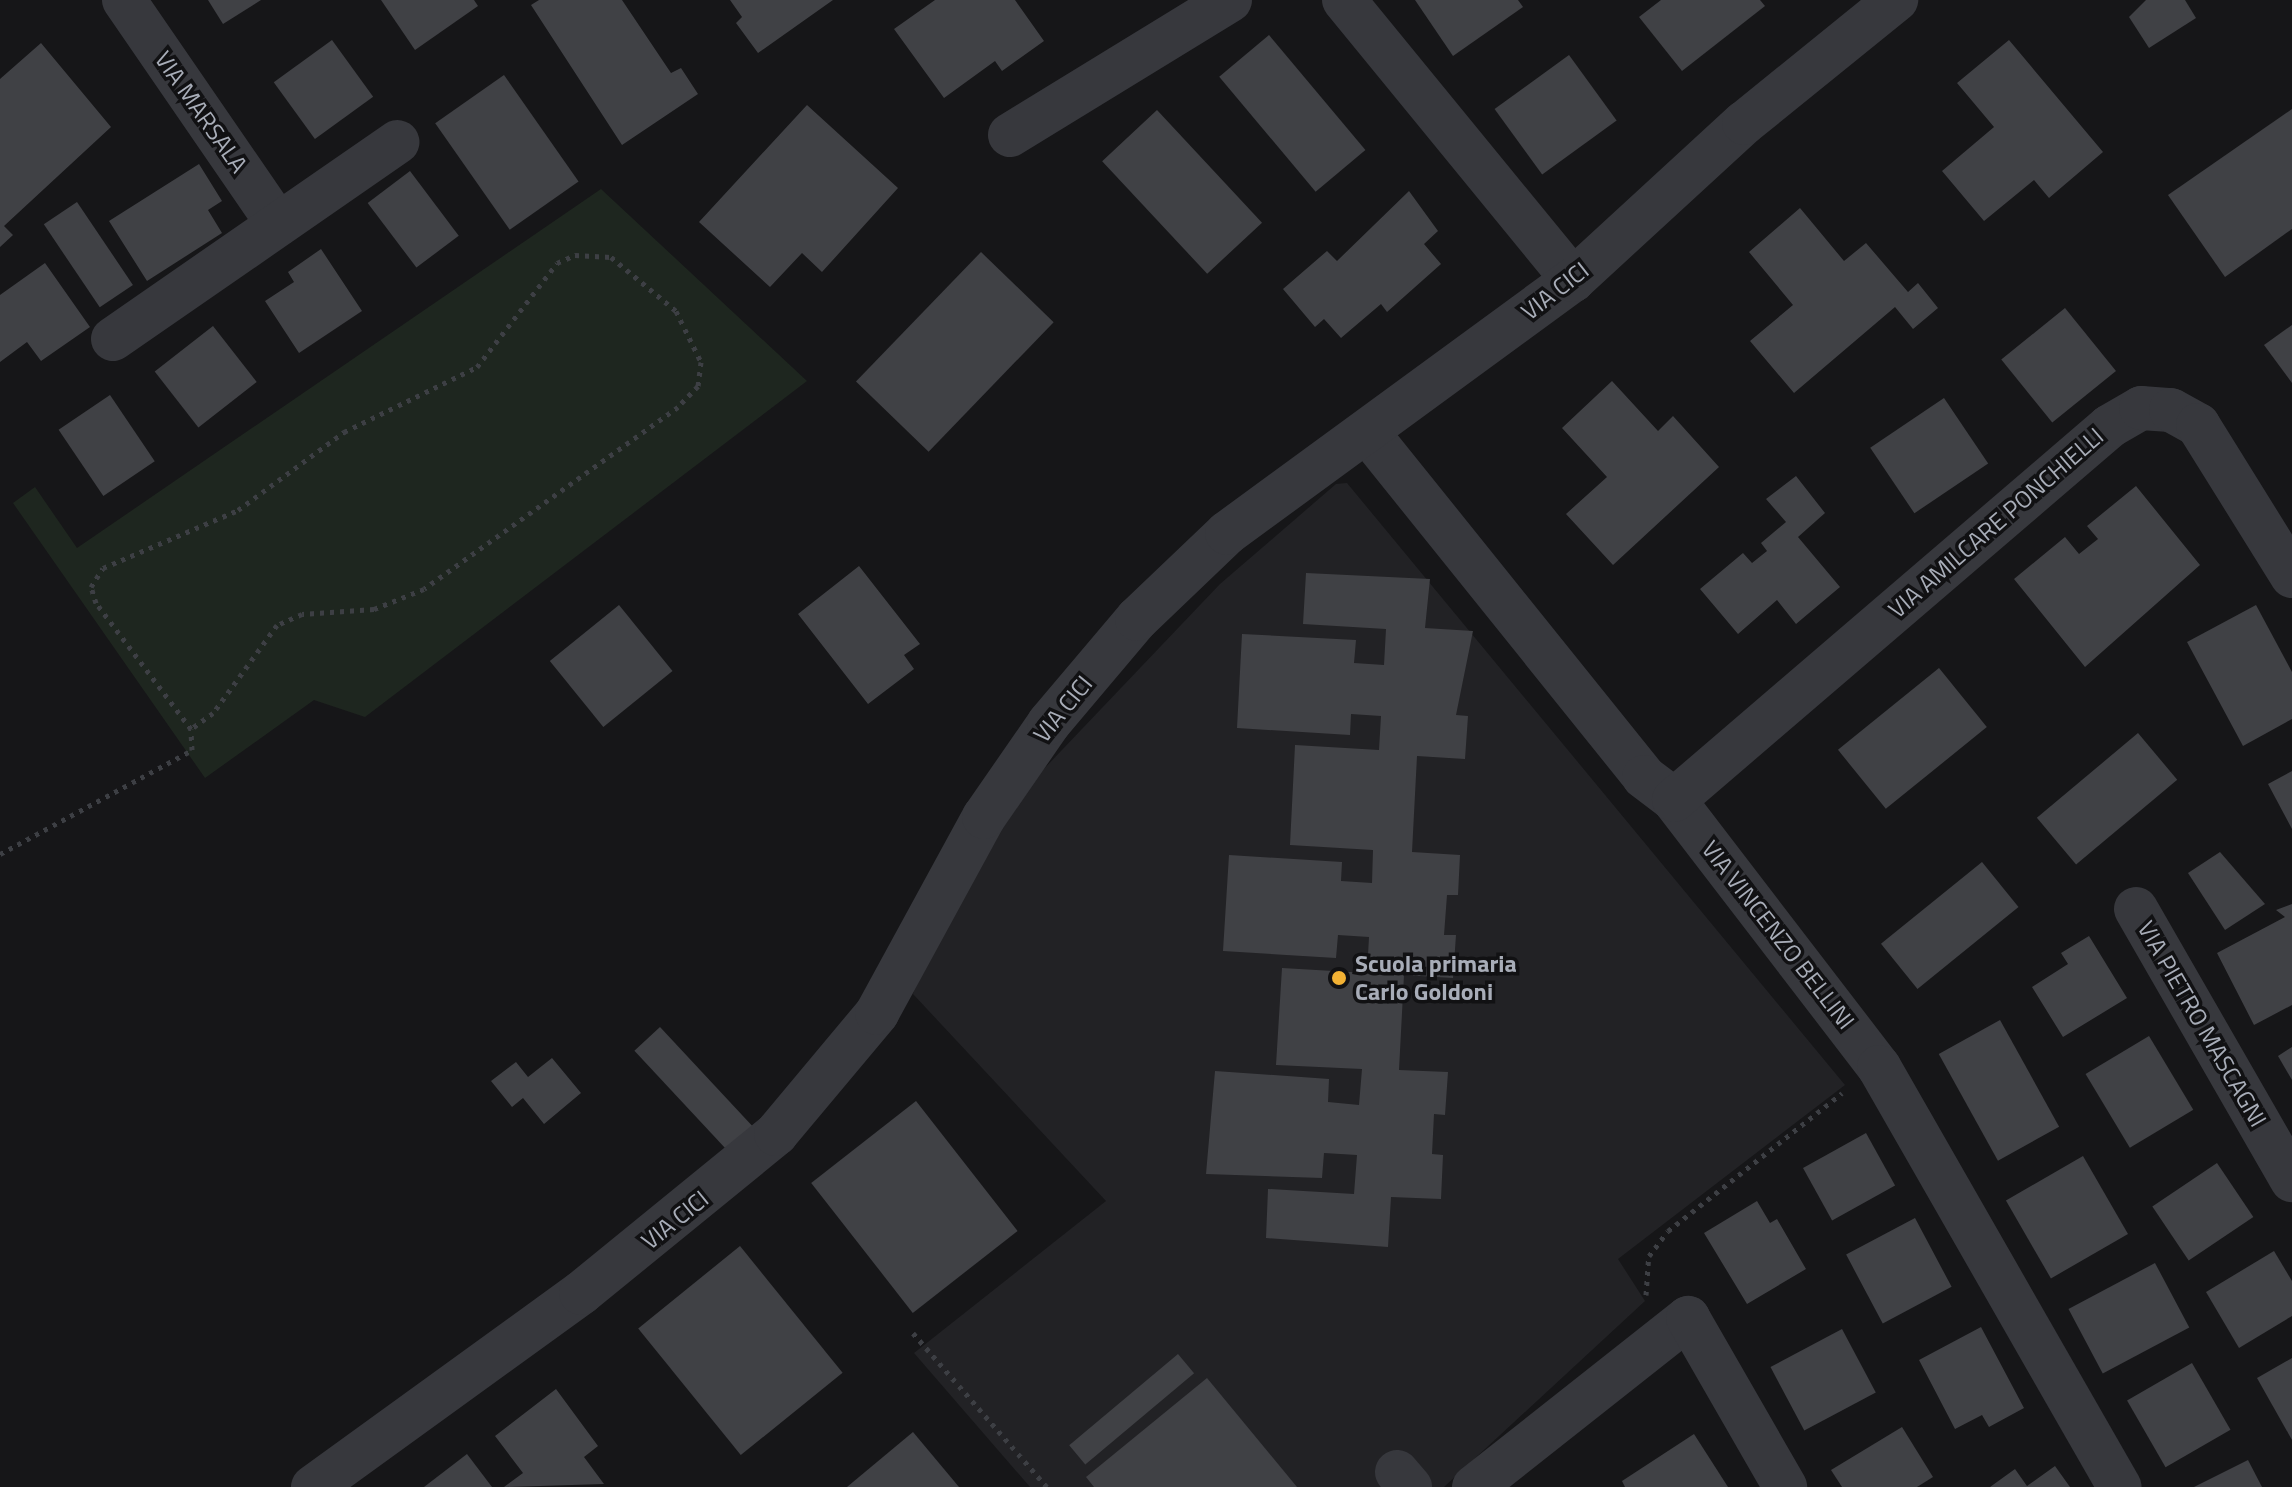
<!DOCTYPE html>
<html>
<head>
<meta charset="utf-8">
<style>
	body { margin:0 }
	#map { position:relative; width:2292px; height:1487px; overflow:hidden; background:#161618; font-family:"Titillium Web",sans-serif }
	div>[style] { position:absolute }
	[style*='--x'] { left:calc(var(--x)*1px); top:calc(var(--y)*1px); width:calc(var(--w)*1px); rotate:calc(var(--a)*1deg) }
	.built>* { inset:0; background:#222225 }
	.green>* { inset:0; background:#1e261f }
	.building>* { inset:0; background:#404145; transform-origin:0 0 }
	.path>* { height:5px; margin-top:-2.5px; transform-origin:0; background:repeating-linear-gradient(90deg,#3d3f44 0 4px,transparent 0 10px) }
	.minor>* { height:44px; margin:-22px; padding:0 22px; transform-origin:22px; border-radius:22px; background:#37383d }
	.dots>* { width:22px; height:22px; translate:-50% -50%; box-sizing:border-box; border:4px solid #111113; border-radius:50% }
	span { translate:-50% -50%; white-space:nowrap; text-align:center; line-height:1.15; -webkit-text-stroke:7px #111113; paint-order:stroke }
	.street-label { font-size:24px; color:#a8adb8 }
	.poi-label { font-size:24px; color:#a8adb8; font-weight:700 }
	.left { translate:0 -50%; text-align:left }
</style>
</head>
<body>
<div id="map">
	<div class="built">
		<i style="clip-path:polygon(1347px 483px,1845px 1085px,1618px 1259px,1645px 1301px,1444px 1487px,1030px 1487px,914px 1353px,1106px 1201px,913px 994px,940px 919px,1041px 772px,1220px 584px,1336px 484px)"></i>
	</div>
	<div class="green">
		<i style="clip-path:polygon(601px 189px,807px 381px,365px 717px,314px 700px,205px 778px,13px 503px,35px 487px,77px 548px)"></i>
	</div>
	<div class="building">
		<i style="clip-path:polygon(208px 0,261px 0,223px 24px)"></i>
		<i style="clip-path:polygon(381px 0,474px 0,478px 6px,415px 50px)"></i>
		<i style="clip-path:polygon(539px 0,622px 0,671px 73px,681px 68px,698px 94px,622px 145px,531px 5px)"></i>
		<i style="clip-path:polygon(730px 0,833px 0,758px 53px,736px 23px,742px 17px)"></i>
		<i style="clip-path:polygon(935px 0,1015px 0,1044px 41px,1002px 71px,995px 61px,944px 98px,894px 29px)"></i>
		<i style="clip-path:polygon(1415px 0,1518px 0,1523px 7px,1453px 56px)"></i>
		<i style="clip-path:polygon(1661px 0,1760px 0,1765px 6px,1682px 71px,1639px 17px)"></i>
		<i style="clip-path:polygon(2146px 0,2185px 0,2196px 18px,2149px 48px,2129px 17px)"></i>
		<i style="left:1269px;top:35px;width:150px;height:65px;rotate:50deg"></i>
		<i style="left:332px;top:40px;width:70px;height:72px;rotate:54deg"></i>
		<i style="clip-path:polygon(2009px 40px,2103px 152px,2049px 198px,2034px 180px,1984px 221px,1942px 171px,1994px 127px,1957px 83px)"></i>
		<i style="clip-path:polygon(41px 43px,111px 127px,4px 226px,13px 235px,0 247px,0 79px)"></i>
		<i style="left:1569px;top:55px;width:81px;height:92px;rotate:54deg"></i>
		<i style="left:504px;top:75px;width:130px;height:84px;rotate:55deg"></i>
		<i style="clip-path:polygon(807px 105px,898px 188px,822px 272px,802px 253px,770px 287px,699px 222px)"></i>
		<i style="clip-path:polygon(2292px 109px,2292px 229px,2225px 277px,2168px 195px)"></i>
		<i style="left:1157px;top:110px;width:154px;height:75px;rotate:47deg"></i>
		<i style="clip-path:polygon(199px 164px,222px 201px,208px 210px,222px 233px,147px 281px,109px 221px)"></i>
		<i style="left:410px;top:171px;width:81px;height:53px;rotate:53deg"></i>
		<i style="clip-path:polygon(1409px 191px,1438px 231px,1424px 244px,1441px 264px,1387px 312px,1381px 304px,1341px 338px,1324px 319px,1315px 327px,1283px 289px,1327px 251px,1337px 261px)"></i>
		<i style="left:77px;top:202px;width:100px;height:40px;rotate:56deg"></i>
		<i style="clip-path:polygon(1800px 208px,1844px 261px,1866px 243px,1908px 292px,1918px 283px,1938px 308px,1913px 329px,1895px 307px,1794px 393px,1750px 341px,1793px 305px,1749px 252px)"></i>
		<i style="clip-path:polygon(321px 249px,362px 311px,299px 353px,265px 301px,294px 282px,288px 272px)"></i>
		<i style="left:981px;top:252px;width:101px;height:180px;rotate:44deg"></i>
		<i style="clip-path:polygon(45px 263px,90px 327px,41px 361px,27px 342px,0 362px,0 295px)"></i>
		<i style="left:2065px;top:308px;width:81px;height:82px;rotate:51deg"></i>
		<i style="clip-path:polygon(2292px 325px,2292px 383px,2264px 345px)"></i>
		<i style="left:213px;top:326px;width:71px;height:74px;rotate:52deg"></i>
		<i style="clip-path:polygon(1612px 381px,1658px 431px,1673px 416px,1719px 467px,1613px 565px,1566px 514px,1607px 477px,1562px 428px)"></i>
		<i style="left:110px;top:395px;width:80px;height:62px;rotate:56deg"></i>
		<i style="left:1944px;top:398px;width:79px;height:89px;rotate:56deg"></i>
		<i style="clip-path:polygon(1796px 476px,1825px 513px,1798px 537px,1840px 587px,1796px 624px,1777px 600px,1738px 634px,1700px 589px,1743px 553px,1752px 563px,1767px 551px,1761px 543px,1786px 522px,1766px 499px)"></i>
		<i style="clip-path:polygon(2136px 486px,2200px 565px,2085px 667px,2014px 579px,2065px 537px,2079px 554px,2098px 539px,2087px 526px)"></i>
		<i style="clip-path:polygon(859px 566px,920px 644px,904px 655px,914px 669px,868px 704px,798px 614px)"></i>
		<i style="clip-path:polygon(1306px 573px,1430px 579px,1425px 628px,1473px 631px,1456px 715px,1468px 716px,1465px 759px,1417px 756px,1412px 852px,1460px 855px,1458px 895px,1447px 895px,1444px 935px,1456px 935px,1453px 978px,1404px 975px,1399px 1070px,1448px 1072px,1445px 1115px,1434px 1114px,1432px 1154px,1443px 1155px,1441px 1199px,1391px 1197px,1388px 1247px,1266px 1238px,1268px 1189px,1354px 1194px,1357px 1155px,1324px 1153px,1322px 1178px,1206px 1174px,1215px 1071px,1329px 1079px,1328px 1102px,1359px 1105px,1362px 1069px,1276px 1065px,1282px 968px,1367px 973px,1369px 937px,1338px 935px,1336px 958px,1223px 951px,1229px 855px,1342px 862px,1341px 881px,1372px 883px,1373px 850px,1290px 845px,1295px 745px,1379px 750px,1381px 716px,1351px 714px,1350px 735px,1237px 728px,1242px 634px,1356px 640px,1354px 663px,1384px 665px,1386px 629px,1303px 624px)"></i>
		<i style="left:619px;top:605px;width:85px;height:89px;rotate:51deg"></i>
		<i style="clip-path:polygon(2256px 605px,2292px 672px,2292px 719px,2243px 746px,2187px 642px)"></i>
		<i style="left:1939px;top:668px;width:76px;height:130px;rotate:51deg"></i>
		<i style="left:2138px;top:733px;width:61px;height:132px;rotate:50deg"></i>
		<i style="clip-path:polygon(2292px 771px,2292px 829px,2268px 784px)"></i>
		<i style="clip-path:polygon(2220px 852px,2265px 904px,2225px 930px,2188px 873px)"></i>
		<i style="left:1982px;top:862px;width:58px;height:130px;rotate:51deg"></i>
		<i style="clip-path:polygon(2292px 904px,2292px 1005px,2254px 1025px,2217px 953px,2285px 917px,2276px 910px)"></i>
		<i style="clip-path:polygon(2089px 936px,2127px 998px,2063px 1037px,2032px 987px,2068px 964px,2061px 953px)"></i>
		<i style="left:2000px;top:1020px;width:122px;height:70px;rotate:61deg"></i>
		<i style="left:660px;top:1027px;width:136px;height:35px;rotate:47deg"></i>
		<i style="left:2149px;top:1036px;width:86px;height:74px;rotate:59deg"></i>
		<i style="clip-path:polygon(2292px 1047px,2292px 1080px,2278px 1056px)"></i>
		<i style="clip-path:polygon(552px 1058px,581px 1093px,544px 1124px,523px 1098px,512px 1107px,491px 1081px,516px 1062px,528px 1077px)"></i>
		<i style="left:916px;top:1101px;width:165px;height:133px;rotate:52deg"></i>
		<i style="left:1866px;top:1133px;width:60px;height:72px;rotate:61deg"></i>
		<i style="left:2083px;top:1156px;width:90px;height:89px;rotate:60deg"></i>
		<i style="left:2217px;top:1163px;width:65px;height:78px;rotate:56deg"></i>
		<i style="clip-path:polygon(1757px 1201px,1770px 1223px,1777px 1219px,1806px 1269px,1747px 1304px,1704px 1233px)"></i>
		<i style="left:1915px;top:1218px;width:78px;height:78px;rotate:62deg"></i>
		<i style="left:740px;top:1246px;width:163px;height:131px;rotate:51deg"></i>
		<i style="clip-path:polygon(2274px 1251px,2292px 1281px,2292px 1316px,2239px 1348px,2206px 1292px)"></i>
		<i style="left:2155px;top:1263px;width:73px;height:98px;rotate:62deg"></i>
		<i style="clip-path:polygon(1981px 1327px,2024px 1408px,1989px 1427px,1982px 1415px,1955px 1429px,1919px 1360px)"></i>
		<i style="left:1842px;top:1329px;width:72px;height:81px;rotate:62deg"></i>
		<i style="left:1178px;top:1354px;width:25px;height:142px;rotate:50deg"></i>
		<i style="clip-path:polygon(2292px 1358px,2292px 1440px,2257px 1378px)"></i>
		<i style="left:2192px;top:1363px;width:77px;height:75px;rotate:60deg"></i>
		<i style="clip-path:polygon(1207px 1378px,1297px 1487px,1094px 1487px,1086px 1477px)"></i>
		<i style="clip-path:polygon(556px 1389px,598px 1446px,584px 1457px,604px 1484px,504px 1487px,523px 1473px,495px 1436px)"></i>
		<i style="clip-path:polygon(1902px 1427px,1933px 1477px,1917px 1487px,1842px 1487px,1831px 1470px)"></i>
		<i style="clip-path:polygon(913px 1432px,959px 1487px,847px 1487px)"></i>
		<i style="clip-path:polygon(1694px 1434px,1728px 1487px,1625px 1487px,1622px 1481px)"></i>
		<i style="clip-path:polygon(467px 1454px,492px 1487px,424px 1487px)"></i>
		<i style="clip-path:polygon(2248px 1460px,2262px 1487px,2194px 1487px)"></i>
		<i style="clip-path:polygon(2055px 1466px,2070px 1487px,1990px 1487px,2015px 1469px,2027px 1486px)"></i>
	</div>
	<div class="path">
		<i style="--x:0;--y:854;--w:218;--a:-28.4"></i>
		<i style="--x:192;--y:750;--w:21;--a:-93"></i>
		<i style="--x:191;--y:729;--w:158;--a:-127"></i>
		<i style="--x:96;--y:603;--w:17;--a:-107"></i>
		<i style="--x:91;--y:587;--w:22;--a:-58"></i>
		<i style="--x:103;--y:568;--w:147;--a:-23.2"></i>
		<i style="--x:238;--y:510;--w:132;--a:-36.3"></i>
		<i style="--x:344;--y:432;--w:148;--a:-26"></i>
		<i style="--x:477;--y:367;--w:131;--a:-52.4"></i>
		<i style="--x:557;--y:263;--w:20;--a:-24"></i>
		<i style="--x:575;--y:255;--w:36;--a:3"></i>
		<i style="--x:611;--y:257;--w:85;--a:39.7"></i>
		<i style="--x:676;--y:311;--w:57;--a:63.9"></i>
		<i style="--x:701;--y:362;--w:24;--a:97"></i>
		<i style="--x:698;--y:386;--w:29;--a:134"></i>
		<i style="--x:678;--y:407;--w:312;--a:144.4"></i>
		<i style="--x:424;--y:589;--w:54;--a:158.2"></i>
		<i style="--x:374;--y:609;--w:72;--a:176"></i>
		<i style="--x:302;--y:614;--w:27;--a:156"></i>
		<i style="--x:277;--y:625;--w:109;--a:126"></i>
		<i style="--x:213;--y:713;--w:27;--a:144"></i>
		<i style="--x:1646;--y:1295;--w:39;--a:-86"></i>
		<i style="--x:1649;--y:1256;--w:31;--a:-53"></i>
		<i style="--x:1668;--y:1231;--w:222;--a:-38.4"></i>
		<i style="--x:913;--y:1333;--w:204;--a:49"></i>
	</div>
	<div class="minor">
		<i style="--x:124;--y:0;--w:272;--a:55.5"></i>
		<i style="--x:1344;--y:0;--w:362;--a:50.7"></i>
		<i style="--x:1010;--y:135;--w:258;--a:-31.5"></i>
		<i style="--x:113;--y:339;--w:346;--a:-34.7"></i>
		<i style="--x:1367;--y:432;--w:442;--a:51.2"></i>
		<i style="--x:1644;--y:777;--w:38;--a:37"></i>
		<i style="--x:1674;--y:800;--w:337;--a:52.5"></i>
		<i style="--x:1879;--y:1067;--w:484;--a:60.2"></i>
		<i style="--x:1674;--y:800;--w:574;--a:-40.62"></i>
		<i style="--x:2110;--y:426;--w:36;--a:-30"></i>
		<i style="--x:2141;--y:408;--w:30;--a:4"></i>
		<i style="--x:2171;--y:410;--w:31;--a:29"></i>
		<i style="--x:2198;--y:425;--w:178;--a:58.1"></i>
		<i style="--x:2136;--y:909;--w:313;--a:60.1"></i>
		<i style="--x:1397;--y:1472;--w:20;--a:49"></i>
		<i style="--x:313;--y:1487;--w:331;--a:-35.9"></i>
		<i style="--x:581;--y:1293;--w:252;--a:-39.2"></i>
		<i style="--x:776;--y:1134;--w:158;--a:-50.1"></i>
		<i style="--x:877;--y:1013;--w:223;--a:-61.4"></i>
		<i style="--x:984;--y:817;--w:114;--a:-55.3"></i>
		<i style="--x:1049;--y:723;--w:136;--a:-49.8"></i>
		<i style="--x:1137;--y:619;--w:124;--a:-43.7"></i>
		<i style="--x:1227;--y:533;--w:429;--a:-36.2"></i>
		<i style="--x:1573;--y:280;--w:232;--a:-42.6"></i>
		<i style="--x:1744;--y:123;--w:196;--a:-39"></i>
		<i style="--x:1474;--y:1487;--w:273;--a:-38.3"></i>
		<i style="--x:1688;--y:1318;--w:195;--a:60.1"></i>
	</div>
	<div class="dots">
		<i style="left:1339px;top:978px;background:#f2b134"></i>
	</div>
	<div class="street-label">
		<span style="left:201px;top:112px;rotate:55deg">VIA MARSALA</span>
		<span style="left:1555px;top:291px;rotate:-38deg">VIA CICI</span>
		<span style="left:1996px;top:523px;rotate:-41deg">VIA AMILCARE PONCHIELLI</span>
		<span style="left:1063px;top:709px;rotate:-51deg">VIA CICI</span>
		<span style="left:1778px;top:935px;rotate:52deg">VIA VINCENZO BELLINI</span>
		<span style="left:2202px;top:1024px;rotate:60deg">VIA PIETRO MASCAGNI</span>
		<span style="left:675px;top:1220px;rotate:-39deg">VIA CICI</span>
	</div>
	<div class="poi-label">
		<span class="left" style="left:1355px;top:978px">Scuola primaria<br>Carlo Goldoni</span>
	</div>
</div>
</body>
</html>
